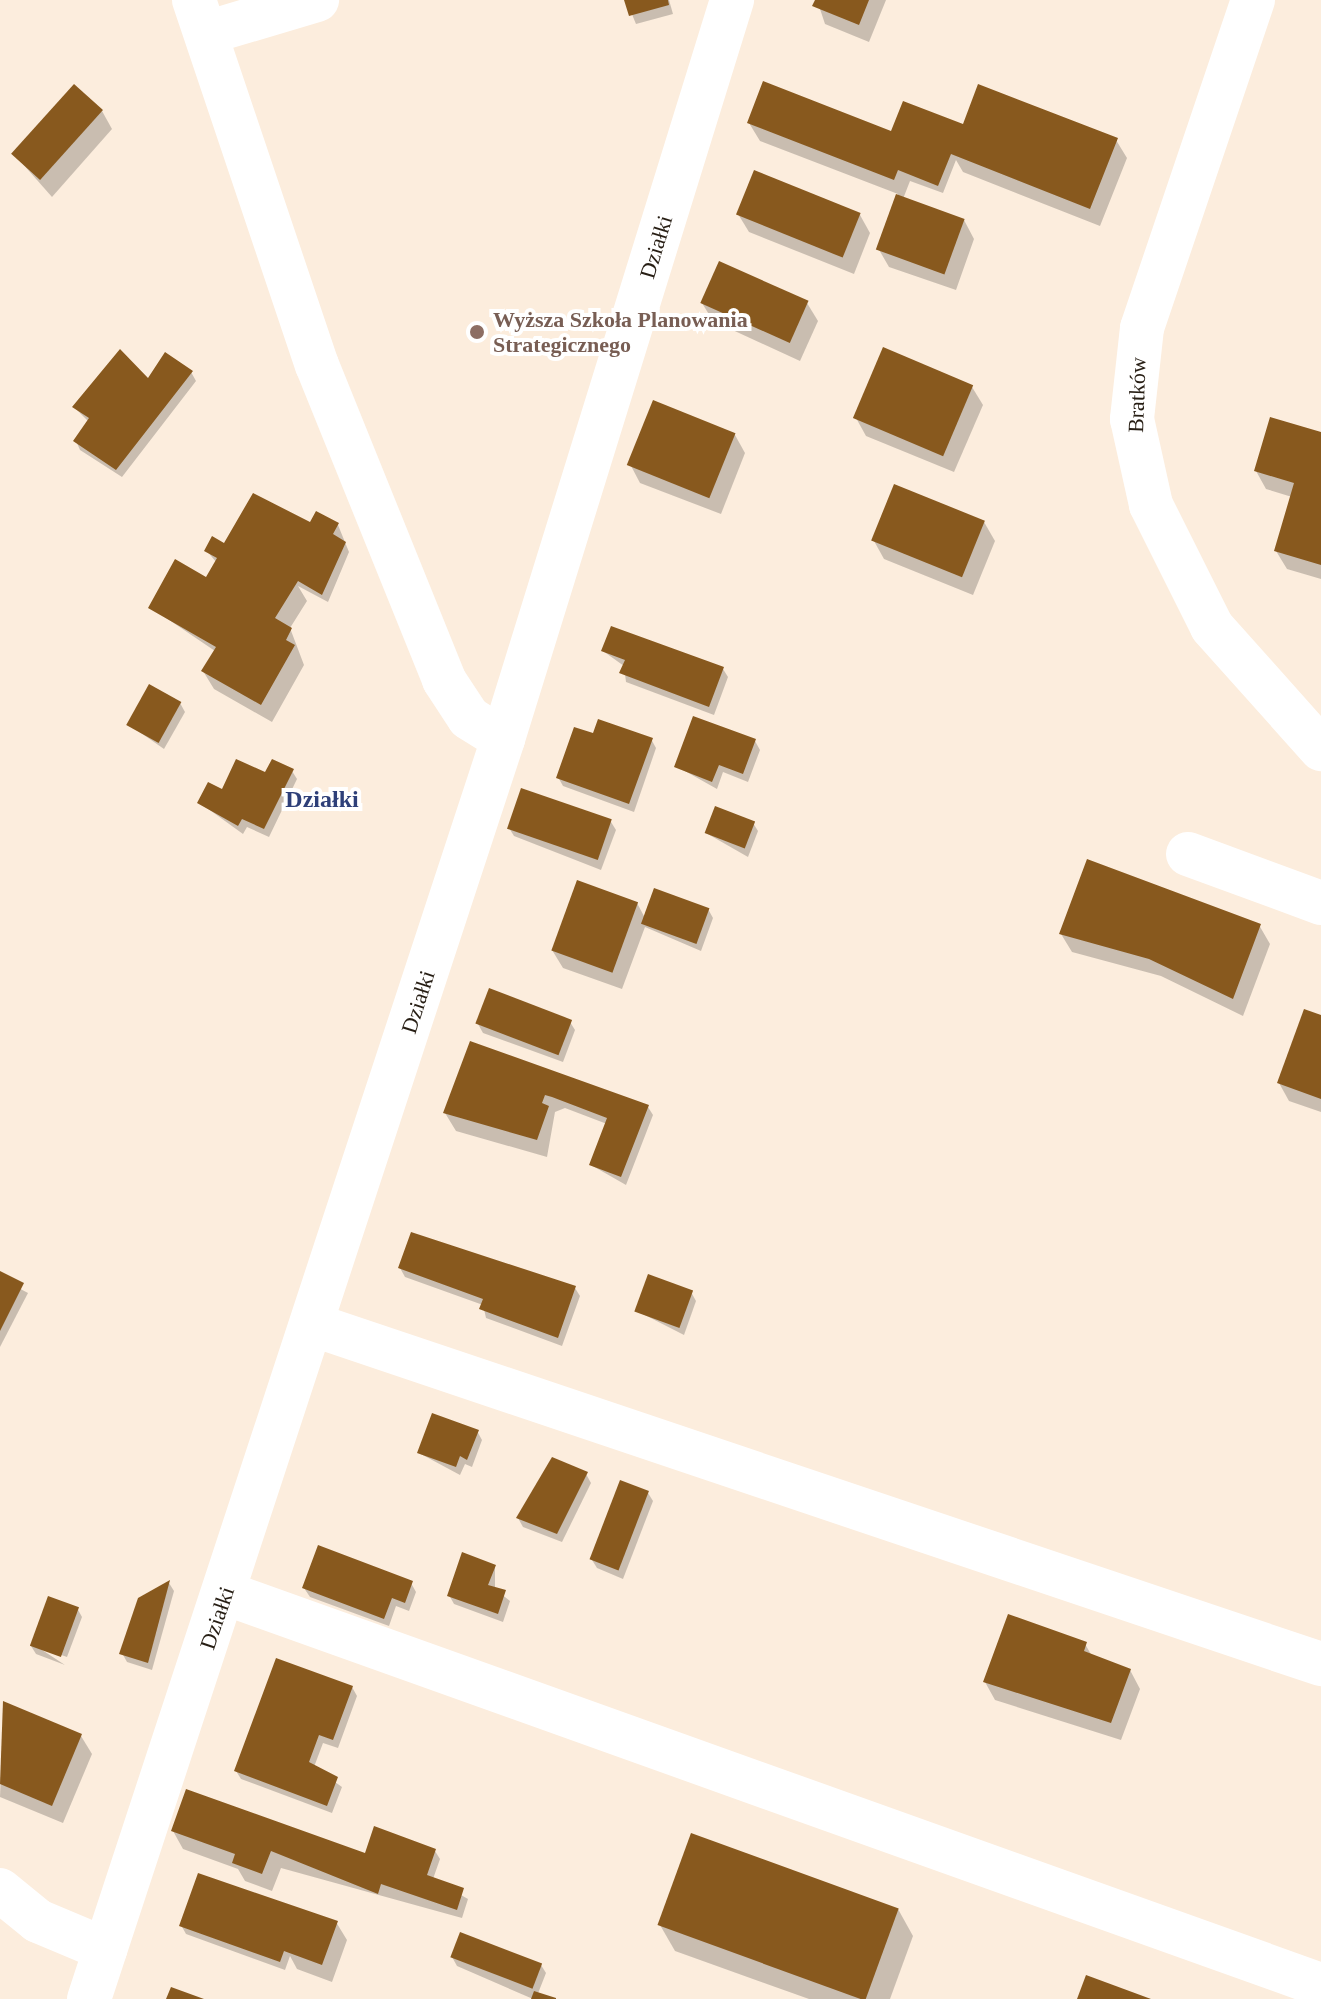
<!DOCTYPE html>
<html>
<head>
<meta charset="utf-8">
<style>
	body { margin:0 }
	#map { position:relative; width:1321px; height:1999px; overflow:hidden; background:#fceddd; font-family:"Times New Roman",serif }
	div>[style] { position:absolute }
	[style*='--x'] { left:calc(var(--x)*1px); top:calc(var(--y)*1px); width:calc(var(--w)*1px); rotate:calc(var(--a)*1deg) }
	.shadow>* { inset:0; background:#0003 }
	.building>* { inset:0; background:#88591e; transform-origin:0 0 }
	.minor>* { height:44px; margin:-22px; padding:0 22px; transform-origin:22px; border-radius:22px; background:#fff }
	.dots>* { width:22px; height:22px; translate:-50% -50%; box-sizing:border-box; border:4px solid #fff; border-radius:50% }
	span { translate:-50% -50%; white-space:nowrap; text-align:center; line-height:1.15; -webkit-text-stroke:8px #fff; paint-order:stroke }
	.street-label { font-size:22px; color:#271e14 }
	.education-label { font-size:22px; color:#785e54; font-weight:700 }
	.left { translate:0 -50%; text-align:left }
	.neighbourhood-label { font-size:24px; color:#2e3f78; font-weight:700 }
</style>
</head>
<body>
<div id="map">
	<div class="shadow">
		<i style="clip-path:polygon(626px 0,669px 0,673px 14px,636px 24px)"></i>
		<i style="clip-path:polygon(817px 0,886px 0,869px 42px,825px 24px)"></i>
		<i style="clip-path:polygon(102px 111px,112px 129px,52px 197px,14px 154px)"></i>
		<i style="clip-path:polygon(749px 123px,892px 133px,961px 125px,1116px 140px,1127px 158px,1100px 226px,963px 172px,956px 160px,943px 193px,910px 181px,903px 199px,964px 220px,974px 239px,956px 290px,889px 267px,878px 248px,898px 194px,760px 141px)"></i>
		<i style="clip-path:polygon(738px 214px,860px 215px,870px 233px,854px 274px,749px 232px)"></i>
		<i style="clip-path:polygon(702px 303px,807px 303px,818px 321px,800px 361px,713px 321px)"></i>
		<i style="clip-path:polygon(120px 352px,148px 381px,191px 372px,196px 381px,122px 477px,80px 450px,76px 441px,89px 422px,74px 407px)"></i>
		<i style="clip-path:polygon(972px 387px,983px 405px,954px 472px,866px 436px,856px 418px)"></i>
		<i style="clip-path:polygon(1321px 434px,1321px 579px,1287px 569px,1276px 551px,1292px 497px,1266px 489px,1256px 471px)"></i>
		<i style="clip-path:polygon(735px 435px,745px 453px,721px 514px,640px 483px,630px 464px)"></i>
		<i style="clip-path:polygon(984px 522px,995px 541px,973px 595px,884px 559px,874px 541px)"></i>
		<i style="clip-path:polygon(311px 524px,338px 525px,349px 552px,328px 602px,298px 586px,307px 601px,290px 628px,304px 665px,272px 722px,214px 689px,203px 671px,215px 651px,150px 607px,207px 580px,217px 563px,206px 550px)"></i>
		<i style="clip-path:polygon(603px 651px,723px 669px,728px 677px,714px 715px,626px 682px,624px 666px)"></i>
		<i style="clip-path:polygon(180px 703px,185px 712px,164px 749px,128px 724px)"></i>
		<i style="clip-path:polygon(595px 736px,651px 739px,656px 748px,634px 812px,563px 786px,558px 777px)"></i>
		<i style="clip-path:polygon(755px 741px,760px 750px,748px 782px,723px 772px,717px 789px,676px 766px)"></i>
		<i style="clip-path:polygon(292px 771px,297px 779px,269px 837px,247px 827px,243px 834px,200px 803px)"></i>
		<i style="clip-path:polygon(611px 822px,616px 830px,601px 870px,514px 836px,509px 828px)"></i>
		<i style="clip-path:polygon(753px 823px,758px 831px,748px 857px,706px 833px)"></i>
		<i style="clip-path:polygon(637px 903px,645px 918px,708px 909px,713px 918px,701px 951px,645px 927px,622px 989px,563px 968px,552px 950px)"></i>
		<i style="clip-path:polygon(1259px 925px,1270px 944px,1243px 1016px,1161px 976px,1072px 952px,1061px 934px)"></i>
		<i style="clip-path:polygon(1321px 1017px,1321px 1112px,1289px 1101px,1279px 1083px)"></i>
		<i style="clip-path:polygon(570px 1022px,575px 1030px,563px 1062px,483px 1033px,478px 1024px)"></i>
		<i style="clip-path:polygon(472px 1044px,648px 1107px,653px 1115px,626px 1185px,591px 1165px,607px 1124px,565px 1108px,555px 1112px,547px 1157px,456px 1131px,445px 1113px)"></i>
		<i style="clip-path:polygon(400px 1268px,575px 1288px,580px 1296px,562px 1346px,486px 1318px,483px 1305px,405px 1277px)"></i>
		<i style="clip-path:polygon(0 1278px,28px 1293px,0 1347px)"></i>
		<i style="clip-path:polygon(691px 1292px,696px 1301px,684px 1335px,637px 1311px)"></i>
		<i style="clip-path:polygon(477px 1431px,482px 1440px,472px 1467px,465px 1464px,460px 1475px,419px 1453px)"></i>
		<i style="clip-path:polygon(586px 1474px,591px 1483px,562px 1542px,523px 1527px,518px 1518px)"></i>
		<i style="clip-path:polygon(648px 1493px,653px 1501px,623px 1579px,597px 1568px,592px 1560px)"></i>
		<i style="clip-path:polygon(495px 1567px,495px 1589px,510px 1601px,503px 1622px,454px 1604px,449px 1595px)"></i>
		<i style="clip-path:polygon(169px 1583px,174px 1591px,152px 1670px,127px 1662px,122px 1653px,140px 1600px)"></i>
		<i style="clip-path:polygon(411px 1583px,416px 1592px,409px 1611px,396px 1606px,389px 1626px,310px 1597px,304px 1588px)"></i>
		<i style="clip-path:polygon(77px 1608px,82px 1617px,67px 1657px,36px 1646px,65px 1665px,36px 1654px,31px 1646px)"></i>
		<i style="clip-path:polygon(1085px 1644px,1092px 1656px,1130px 1670px,1140px 1689px,1121px 1740px,995px 1700px,985px 1682px)"></i>
		<i style="clip-path:polygon(352px 1687px,357px 1696px,338px 1748px,323px 1743px,314px 1767px,342px 1787px,332px 1813px,241px 1779px,236px 1771px)"></i>
		<i style="clip-path:polygon(4px 1704px,81px 1736px,92px 1754px,63px 1823px,0 1797px)"></i>
		<i style="clip-path:polygon(173px 1831px,366px 1855px,435px 1851px,440px 1859px,433px 1879px,468px 1899px,462px 1918px,281px 1868px,272px 1891px,245px 1881px,238px 1869px,183px 1849px)"></i>
		<i style="clip-path:polygon(898px 1909px,913px 1936px,890px 1999px,809px 1999px,675px 1951px,660px 1925px)"></i>
		<i style="clip-path:polygon(336px 1922px,347px 1940px,332px 1982px,297px 1969px,290px 1956px,285px 1970px,186px 1934px,181px 1925px)"></i>
		<i style="clip-path:polygon(452px 1957px,541px 1965px,546px 1973px,537px 1996px,546px 1999px,533px 1999px,457px 1966px)"></i>
	</div>
	<div class="building">
		<i style="clip-path:polygon(624px 0,668px 0,669px 5px,629px 16px)"></i>
		<i style="clip-path:polygon(815px 0,869px 0,859px 25px,812px 6px)"></i>
		<i style="clip-path:polygon(763px 81px,891px 131px,903px 101px,963px 124px,978px 84px,1118px 138px,1090px 209px,951px 154px,938px 186px,898px 170px,894px 180px,747px 123px)"></i>
		<i style="left:74px;top:84px;width:39px;height:94px;rotate:42deg"></i>
		<i style="left:754px;top:170px;width:115px;height:48px;rotate:22deg"></i>
		<i style="left:896px;top:194px;width:73px;height:59px;rotate:20deg"></i>
		<i style="left:719px;top:261px;width:98px;height:46px;rotate:24deg"></i>
		<i style="left:883px;top:347px;width:98px;height:77px;rotate:23deg"></i>
		<i style="clip-path:polygon(120px 349px,148px 378px,165px 352px,193px 371px,116px 470px,73px 441px,89px 418px,72px 407px)"></i>
		<i style="left:653px;top:400px;width:89px;height:70px;rotate:22deg"></i>
		<i style="clip-path:polygon(1270px 417px,1321px 432px,1321px 565px,1274px 551px,1294px 483px,1254px 471px)"></i>
		<i style="left:894px;top:484px;width:98px;height:61px;rotate:22deg"></i>
		<i style="clip-path:polygon(253px 493px,310px 522px,316px 511px,339px 523px,333px 534px,346px 542px,322px 595px,298px 581px,275px 618px,292px 628px,286px 640px,295px 645px,261px 705px,201px 671px,216px 647px,148px 608px,175px 559px,206px 577px,217px 558px,204px 551px,212px 536px,224px 543px)"></i>
		<i style="clip-path:polygon(611px 626px,724px 667px,709px 707px,619px 673px,625px 660px,601px 651px)"></i>
		<i style="left:149px;top:684px;width:37px;height:47px;rotate:29deg"></i>
		<i style="clip-path:polygon(693px 716px,756px 739px,743px 774px,719px 765px,712px 782px,674px 767px)"></i>
		<i style="clip-path:polygon(598px 719px,653px 738px,629px 804px,556px 778px,574px 727px,593px 733px)"></i>
		<i style="clip-path:polygon(236px 759px,265px 772px,272px 759px,294px 769px,264px 829px,242px 819px,238px 826px,197px 803px,208px 782px,222px 789px)"></i>
		<i style="left:521px;top:788px;width:96px;height:43px;rotate:19deg"></i>
		<i style="left:715px;top:806px;width:43px;height:29px;rotate:21deg"></i>
		<i style="clip-path:polygon(1087px 859px,1261px 924px,1233px 999px,1149px 959px,1059px 934px)"></i>
		<i style="left:577px;top:880px;width:65px;height:75px;rotate:20deg"></i>
		<i style="left:654px;top:888px;width:59px;height:38px;rotate:20deg"></i>
		<i style="left:489px;top:988px;width:89px;height:38px;rotate:21deg"></i>
		<i style="clip-path:polygon(1304px 1009px,1321px 1015px,1321px 1099px,1277px 1083px)"></i>
		<i style="clip-path:polygon(470px 1041px,649px 1105px,621px 1177px,589px 1165px,607px 1118px,552px 1097px,545px 1095px,542px 1103px,549px 1106px,537px 1140px,443px 1113px)"></i>
		<i style="clip-path:polygon(411px 1232px,576px 1286px,558px 1338px,479px 1309px,483px 1299px,398px 1268px)"></i>
		<i style="clip-path:polygon(0 1271px,24px 1283px,0 1331px)"></i>
		<i style="left:648px;top:1274px;width:48px;height:40px;rotate:20deg"></i>
		<i style="clip-path:polygon(432px 1413px,479px 1430px,467px 1460px,460px 1456px,456px 1467px,417px 1453px)"></i>
		<i style="clip-path:polygon(552px 1457px,588px 1472px,557px 1534px,516px 1518px)"></i>
		<i style="left:620px;top:1480px;width:31px;height:85px;rotate:21deg"></i>
		<i style="clip-path:polygon(318px 1545px,413px 1581px,405px 1603px,392px 1598px,384px 1619px,302px 1588px)"></i>
		<i style="clip-path:polygon(462px 1552px,496px 1565px,488px 1585px,506px 1590px,498px 1614px,447px 1596px)"></i>
		<i style="clip-path:polygon(170px 1580px,148px 1663px,119px 1654px,138px 1598px)"></i>
		<i style="left:48px;top:1596px;width:33px;height:53px;rotate:20deg"></i>
		<i style="clip-path:polygon(1008px 1614px,1087px 1642px,1084px 1651px,1131px 1669px,1111px 1723px,983px 1682px)"></i>
		<i style="clip-path:polygon(276px 1658px,353px 1686px,333px 1740px,319px 1735px,309px 1762px,338px 1777px,327px 1806px,234px 1771px)"></i>
		<i style="clip-path:polygon(3px 1701px,82px 1734px,52px 1806px,0 1784px)"></i>
		<i style="clip-path:polygon(186px 1789px,365px 1853px,374px 1826px,436px 1849px,427px 1875px,464px 1888px,457px 1910px,381px 1884px,378px 1894px,271px 1851px,262px 1874px,232px 1863px,235px 1854px,171px 1831px)"></i>
		<i style="left:691px;top:1833px;width:221px;height:98px;rotate:20deg"></i>
		<i style="clip-path:polygon(198px 1873px,338px 1921px,322px 1965px,284px 1951px,280px 1962px,179px 1926px)"></i>
		<i style="left:460px;top:1932px;width:88px;height:27px;rotate:21deg"></i>
		<i style="clip-path:polygon(1086px 1975px,1151px 1999px,1077px 1999px)"></i>
		<i style="clip-path:polygon(171px 1987px,204px 1999px,166px 1999px)"></i>
		<i style="clip-path:polygon(534px 1991px,556px 1998px,556px 1999px,531px 1999px)"></i>
	</div>
	<div class="minor">
		<i style="--x:194;--y:0;--w:385;--a:71.4"></i>
		<i style="--x:317;--y:365;--w:340;--a:68"></i>
		<i style="--x:444;--y:680;--w:45;--a:56.7"></i>
		<i style="--x:469;--y:718;--w:40;--a:32"></i>
		<i style="--x:1253;--y:0;--w:346;--a:108.7"></i>
		<i style="--x:1142;--y:328;--w:92;--a:96.3"></i>
		<i style="--x:1132;--y:419;--w:88;--a:77.5"></i>
		<i style="--x:1151;--y:505;--w:136;--a:63.4"></i>
		<i style="--x:1212;--y:627;--w:164;--a:48.2"></i>
		<i style="--x:206;--y:33;--w:116;--a:-16.6"></i>
		<i style="--x:1188;--y:854;--w:142;--a:20.2"></i>
		<i style="--x:314;--y:1325;--w:1063;--a:18.61"></i>
		<i style="--x:225;--y:1593;--w:1164;--a:19.68"></i>
		<i style="--x:0;--y:1890;--w:49;--a:39.2"></i>
		<i style="--x:38;--y:1921;--w:73;--a:22.7"></i>
		<i style="--x:89;--y:1999;--w:1326;--a:-71.81"></i>
		<i style="--x:503;--y:739;--w:774;--a:-72.78"></i>
	</div>
	<div class="dots">
		<i style="left:477px;top:332px;background:#8d6e63"></i>
	</div>
	<div class="street-label">
		<span style="left:656px;top:247px;rotate:-73deg">Działki</span>
		<span style="left:1137px;top:395px;rotate:-88deg">Bratków</span>
		<span style="left:418px;top:1002px;rotate:-72deg">Działki</span>
		<span style="left:217px;top:1618px;rotate:-71deg">Działki</span>
	</div>
	<div class="education-label">
		<span class="left" style="left:493px;top:332px">Wyższa Szkoła Planowania<br>Strategicznego</span>
	</div>
	<div class="neighbourhood-label">
		<span style="left:322px;top:800px">Działki</span>
	</div>
</div>
</body>
</html>
